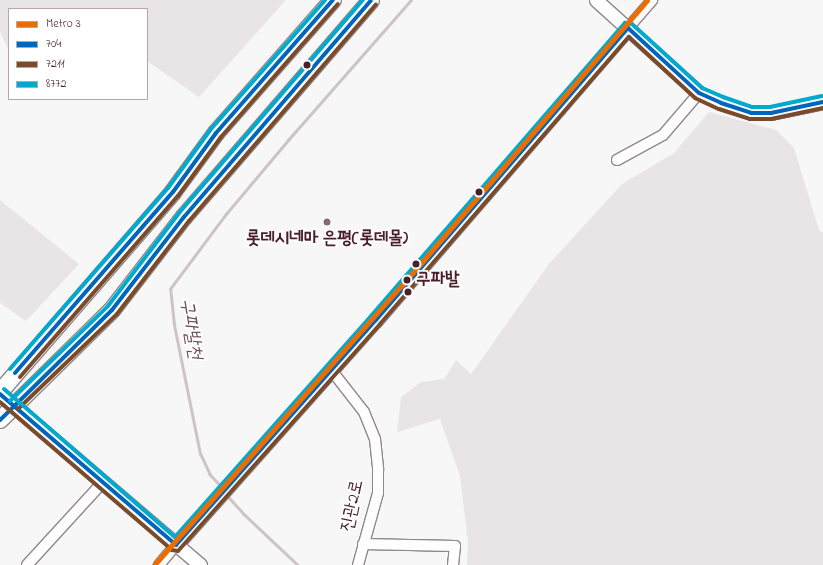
<!DOCTYPE html>
<html>
<head>
<meta charset="utf-8">
<style>
	body { margin:0 }
	#map { position:relative; width:823px; height:565px; overflow:hidden; background:#f7f7f7; font-family:"Indie Flower","Poor Story",sans-serif }
	div>[style] { position:absolute }
	[style*='--x'] { left:calc(var(--x)*1px); top:calc(var(--y)*1px); width:calc(var(--w)*1px); rotate:calc(var(--a)*1deg) }
	.green>* { inset:0; background:#e9e5e6 }
	.stream>* { height:2.5px; margin:-1.25px; padding:0 1.25px; transform-origin:1.25px; border-radius:1.25px; background:#cec3c5 }
	.roads { filter:drop-shadow(1px 0 #90888a) drop-shadow(-1px 0 #90888a) drop-shadow(0 1px #90888a) drop-shadow(0 -1px #90888a) }
	.minor>* { height:10px; margin:-5px; padding:0 5px; transform-origin:5px; border-radius:5px; background:#fefefe }
	.tertiary>* { height:13px; margin:-6.5px; padding:0 6.5px; transform-origin:6.5px; border-radius:6.5px; background:#fefefe }
	.primary>* { height:16px; margin:-8px; padding:0 8px; transform-origin:8px; border-radius:8px; background:#fefefe }
	.bus-1>* { height:4px; margin:-2px; padding:0 2px; transform-origin:2px; border-radius:2px; background:#0065bd }
	.bus-2>* { height:4px; margin:-2px; padding:0 2px; transform-origin:2px; border-radius:2px; background:#7a4b2a }
	.bus-3>* { height:4px; margin:-2px; padding:0 2px; transform-origin:2px; border-radius:2px; background:#00a9ce }
	.metro-1>* { height:5px; margin:-2.5px; padding:0 2.5px; transform-origin:2.5px; border-radius:2.5px; background:#ed6c00 }
	.dots>* { width:11px; height:11px; translate:-50% -50%; box-sizing:border-box; border:2px solid #fff; border-radius:50% }
	span { translate:-50% -50%; white-space:nowrap; text-align:center; line-height:1.15; -webkit-text-stroke:3.5px #fff; paint-order:stroke }
	.poi-label { font-size:18px; color:#4a1f2b; font-weight:700 }
	.stop-label { font-size:18px; color:#4a1f2b; font-weight:700 }
	.left { translate:0 -50%; text-align:left }
	.street-label { font-size:18px; color:#4a1f2b }
	.water-label { font-size:19px; color:#72515a; font-style:italic }
	.legend { position:absolute; left:8px; top:8px; width:140px; height:92px; box-sizing:border-box; background:#fff; border:1px solid #b7a5aa; margin:0; padding:5px 7px; list-style:none; font-size:12px; color:#4a1f2b }
	.legend li { display:flex; align-items:center; gap:8px; height:20px }
	.legend b { width:20px; border:1px solid #b7a5aa }
</style>
</head>
<body>
<div id="map">
	<div class="green">
		<i style="clip-path:polygon(0 0,286px 0,199px 97px,147px 61px,147px 9px,9px 9px,9px 52px,0 31px)"></i>
		<i style="clip-path:polygon(709px 112px,776px 130px,794px 148px,819px 230px,823px 233px,823px 565px,467px 565px,468px 543px,460px 476px,440px 419px,397px 432px,401px 397px,421px 382px,444px 379px,456px 360px,471px 374px,549px 264px,622px 184px,674px 153px)"></i>
		<i style="clip-path:polygon(0 200px,79px 264px,26px 321px,0 303px)"></i>
	</div>
	<div class="stream">
		<i style="--x:222;--y:488;--w:18;--a:-133"></i>
		<i style="--x:210;--y:475;--w:23;--a:-115"></i>
		<i style="--x:200;--y:454;--w:132;--a:-101.4"></i>
		<i style="--x:174;--y:325;--w:36;--a:-96"></i>
		<i style="--x:170;--y:289;--w:94;--a:-53.3"></i>
		<i style="--x:226;--y:214;--w:97;--a:-50"></i>
		<i style="--x:288;--y:140;--w:186;--a:-48.7"></i>
		<i style="--x:226;--y:494;--w:27;--a:48"></i>
		<i style="--x:244;--y:514;--w:74;--a:43.4"></i>
	</div>
	<div class="roads">
		<div class="minor">
			<i style="--x:628;--y:28;--w:37;--a:-49"></i>
			<i style="--x:617;--y:160;--w:52;--a:-28.5"></i>
			<i style="--x:663;--y:135;--w:55;--a:-49.4"></i>
			<i style="--x:332;--y:371;--w:52;--a:52"></i>
			<i style="--x:364;--y:412;--w:29;--a:68"></i>
			<i style="--x:375;--y:439;--w:31;--a:84"></i>
			<i style="--x:378;--y:470;--w:23;--a:90"></i>
			<i style="--x:378;--y:493;--w:75;--a:105.5"></i>
			<i style="--x:363;--y:544;--w:92;--a:1.2"></i>
			<i style="--x:455;--y:546;--w:19;--a:96"></i>
			<i style="--x:27;--y:565;--w:113;--a:-47.5"></i>
			<i style="--x:159;--y:565;--w:26;--a:-50"></i>
		</div>
		<div class="tertiary">
			<i style="--x:596;--y:0;--w:139;--a:42.1"></i>
			<i style="--x:699;--y:93;--w:24;--a:24"></i>
			<i style="--x:721;--y:103;--w:32;--a:18"></i>
			<i style="--x:751;--y:113;--w:20;--a:0"></i>
			<i style="--x:771;--y:113;--w:53;--a:-11.9"></i>
			<i style="--x:0;--y:394;--w:263;--a:40.5"></i>
			<i style="--x:176;--y:545;--w:301;--a:-48.4"></i>
			<i style="--x:376;--y:320;--w:386;--a:-49.2"></i>
		</div>
		<div class="primary">
			<i style="--x:0;--y:392;--w:264;--a:-49.1"></i>
			<i style="--x:173;--y:192;--w:73;--a:-53.9"></i>
			<i style="--x:216;--y:133;--w:177;--a:-48.7"></i>
			<i style="--x:0;--y:420;--w:157;--a:-44.5"></i>
			<i style="--x:112;--y:310;--w:118;--a:-52.3"></i>
			<i style="--x:184;--y:217;--w:286;--a:-49.2"></i>
		</div>
	</div>
	<div class="bus-1">
		<i style="--x:15;--y:373;--w:240;--a:-48.9"></i>
		<i style="--x:173;--y:192;--w:73;--a:-53.9"></i>
		<i style="--x:216;--y:133;--w:177;--a:-48.7"></i>
		<i style="--x:0;--y:394;--w:232;--a:40.6"></i>
		<i style="--x:176;--y:545;--w:301;--a:-48.4"></i>
		<i style="--x:376;--y:320;--w:386;--a:-49.2"></i>
		<i style="--x:628;--y:28;--w:96;--a:42.5"></i>
		<i style="--x:699;--y:93;--w:24;--a:24"></i>
		<i style="--x:721;--y:103;--w:32;--a:18"></i>
		<i style="--x:751;--y:113;--w:20;--a:0"></i>
		<i style="--x:771;--y:113;--w:53;--a:-11.9"></i>
		<i style="--x:0;--y:420;--w:157;--a:-44.5"></i>
		<i style="--x:112;--y:310;--w:118;--a:-52.3"></i>
		<i style="--x:184;--y:217;--w:286;--a:-49.2"></i>
	</div>
	<div class="bus-2">
		<i style="--x:20;--y:377;--w:240;--a:-48.9"></i>
		<i style="--x:178;--y:196;--w:73;--a:-53.9"></i>
		<i style="--x:221;--y:137;--w:177;--a:-48.7"></i>
		<i style="--x:0;--y:402;--w:227;--a:40.7"></i>
		<i style="--x:172;--y:550;--w:6;--a:9"></i>
		<i style="--x:178;--y:551;--w:304;--a:-48.3"></i>
		<i style="--x:380;--y:324;--w:380;--a:-49.1"></i>
		<i style="--x:629;--y:37;--w:90;--a:42.7"></i>
		<i style="--x:695;--y:98;--w:26;--a:25"></i>
		<i style="--x:719;--y:109;--w:33;--a:18"></i>
		<i style="--x:750;--y:119;--w:21;--a:0"></i>
		<i style="--x:771;--y:119;--w:53;--a:-11.9"></i>
		<i style="--x:18;--y:409;--w:137;--a:-43.8"></i>
		<i style="--x:117;--y:314;--w:118;--a:-52.3"></i>
		<i style="--x:189;--y:221;--w:286;--a:-49.2"></i>
	</div>
	<div class="bus-3">
		<i style="--x:10;--y:369;--w:240;--a:-48.9"></i>
		<i style="--x:168;--y:188;--w:73;--a:-53.9"></i>
		<i style="--x:211;--y:129;--w:172;--a:-48.5"></i>
		<i style="--x:4;--y:389;--w:226;--a:40.9"></i>
		<i style="--x:175;--y:537;--w:295;--a:-48.4"></i>
		<i style="--x:371;--y:316;--w:388;--a:-49.1"></i>
		<i style="--x:625;--y:23;--w:7;--a:8"></i>
		<i style="--x:632;--y:24;--w:95;--a:42.4"></i>
		<i style="--x:702;--y:88;--w:23;--a:23"></i>
		<i style="--x:723;--y:97;--w:31;--a:19"></i>
		<i style="--x:752;--y:107;--w:18;--a:0"></i>
		<i style="--x:770;--y:107;--w:53;--a:-11.9"></i>
		<i style="--x:10;--y:401;--w:136;--a:-44.1"></i>
		<i style="--x:108;--y:306;--w:117;--a:-52.6"></i>
		<i style="--x:179;--y:213;--w:281;--a:-49.2"></i>
	</div>
	<div class="metro-1">
		<i style="--x:154;--y:565;--w:375;--a:-48.5"></i>
		<i style="--x:403;--y:284;--w:374;--a:-49.3"></i>
	</div>
	<div class="dots">
		<i style="left:307px;top:65px;background:#4a1f2b"></i>
		<i style="left:479px;top:192px;background:#4a1f2b"></i>
		<i style="left:327px;top:222px;background:#876b72"></i>
		<i style="left:416px;top:264px;background:#4a1f2b"></i>
		<i style="left:407px;top:280px;background:#4a1f2b"></i>
		<i style="left:408px;top:292px;background:#4a1f2b"></i>
	</div>
	<div class="poi-label">
		<span style="left:327px;top:239px">롯데시네마 은평(롯데몰)</span>
	</div>
	<div class="stop-label">
		<span class="left" style="left:416px;top:280px">구파발</span>
	</div>
	<div class="street-label">
		<span style="left:353px;top:506px;rotate:-78deg">진관2로</span>
	</div>
	<div class="water-label">
		<span style="left:190px;top:329px;rotate:81deg">구파발천</span>
	</div>
	<ul class="legend">
	<li><b style="height:5px;background:#ed6c00"></b>Metro 3</li>
	<li><b style="height:5px;background:#0065bd"></b>704</li>
	<li><b style="height:5px;background:#7a4b2a"></b>7211</li>
	<li><b style="height:5px;background:#00a9ce"></b>8772</li>
	</ul>
</div>
</body>
</html>
